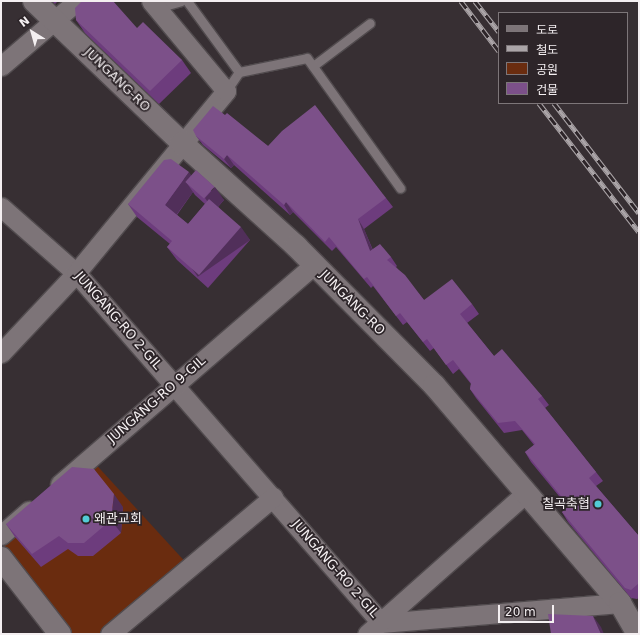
<!DOCTYPE html>
<html>
<head>
<meta charset="utf-8">
<style>
	body { margin:0 }
	#map { position:relative; width:640px; height:635px; overflow:hidden; background:#372f33; font-family:"DejaVu Sans","Noto Sans KR",sans-serif }
	div>[style] { position:absolute }
	[style*='--x'] { left:calc(var(--x)*1px); top:calc(var(--y)*1px); width:calc(var(--w)*1px); rotate:calc(var(--a)*1deg) }
	.green>* { inset:0; background:#6a2c0f }
	.roads { filter:drop-shadow(1px 0 #514b4e) drop-shadow(-1px 0 #514b4e) drop-shadow(0 1px #514b4e) drop-shadow(0 -1px #514b4e) }
	.lane>* { height:9px; margin:-4.5px; padding:0 4.5px; transform-origin:4.5px; border-radius:4.5px; background:#7d7478 }
	.street>* { height:19px; margin:-9.5px; padding:0 9.5px; transform-origin:9.5px; border-radius:9.5px; background:#7d7478 }
	.secondary>* { height:22px; margin:-11px; padding:0 11px; transform-origin:11px; border-radius:11px; background:#7d7478 }
	.rail>* { height:4.5px; margin-top:-2.25px; transform-origin:0; background:repeating-linear-gradient(90deg,#2d2529 0 9px,#aba5a8 0 18px); box-sizing:border-box; border-block:1px solid #aba5a8 }
	.wall>* { inset:0; background:#6d3c7d }
	.shaded-wall>* { inset:0; background:#512f5a; transform-origin:0 0 }
	.building>* { inset:0; background:#7c5089; transform-origin:0 0 }
	.dots>* { width:11px; height:11px; translate:-50% -50%; box-sizing:border-box; border:2px solid #2d2529; border-radius:50% }
	span { translate:-50% -50%; white-space:nowrap; text-align:center; line-height:1.15; -webkit-text-stroke:3.5px #2d2529; paint-order:stroke }
	.street-label { font-size:13px; color:#f4eff1 }
	.poi-label { font-size:13px; color:#f4eff1 }
	.right { translate:-100% -50%; text-align:right }
	.left { translate:0 -50%; text-align:left }
	.frame { position:absolute; inset:0; border:2px solid #f4eff1; pointer-events:none }
	.legend { position:absolute; left:498px; top:12px; width:130px; height:92px; box-sizing:border-box; background:#2d2529; border:1px solid #7d7679; margin:0; padding:5px 7px; list-style:none; font-size:12px; color:#f4eff1 }
	.legend li { display:flex; align-items:center; gap:8px; height:20px }
	.legend b { width:20px; border:1px solid #7d7679 }
	.north { position:absolute; left:12px; top:12px; width:40px; height:40px; -webkit-text-stroke:3px #2d2529; paint-order:stroke; rotate:323deg; font-size:11px; font-weight:700; line-height:16px; text-align:center; color:#f4eff1 }
	.north::after { content:''; display:block; margin:auto; width:14px; height:18px; background:#f4eff1; clip-path:polygon(50% 0,100% 100%,50% 72%,0 100%) }
	.scale { position:absolute; left:498px; top:605px; width:56px; height:18px; box-sizing:border-box; border:2px solid #f4eff1; border-top:0; padding-left:5px; font-size:12px; line-height:14px; white-space:nowrap; color:#f4eff1; -webkit-text-stroke:3px #2d2529; paint-order:stroke }
</style>
</head>
<body>
<div id="map">
	<div class="green">
		<i style="clip-path:polygon(90px 458px,190px 567px,110px 634px,60px 634px,1px 559px,1px 535px)"></i>
	</div>
	<div class="roads">
		<div class="lane">
			<i style="--x:187;--y:1;--w:88;--a:53.8"></i>
			<i style="--x:239;--y:72;--w:23;--a:124"></i>
			<i style="--x:157;--y:8;--w:25;--a:-16"></i>
			<i style="--x:313;--y:66;--w:71;--a:-37"></i>
			<i style="--x:239;--y:72;--w:69;--a:-11.6"></i>
			<i style="--x:307;--y:58;--w:160;--a:54.4"></i>
		</div>
		<div class="street">
			<i style="--x:1;--y:66;--w:100;--a:-40.5"></i>
			<i style="--x:1;--y:207;--w:100;--a:41.3"></i>
			<i style="--x:76;--y:273;--w:464;--a:48.9"></i>
			<i style="--x:1;--y:353;--w:110;--a:-46.8"></i>
			<i style="--x:76;--y:273;--w:236;--a:-50.5"></i>
			<i style="--x:226;--y:91;--w:117;--a:-129.8"></i>
			<i style="--x:60;--y:484;--w:335;--a:-40.8"></i>
			<i style="--x:1;--y:535;--w:37;--a:-41"></i>
			<i style="--x:381;--y:623;--w:240;--a:-4.8"></i>
			<i style="--x:110;--y:634;--w:213;--a:-40"></i>
			<i style="--x:367;--y:634;--w:213;--a:-41.6"></i>
		</div>
		<div class="secondary">
			<i style="--x:34;--y:1;--w:205;--a:43.8"></i>
			<i style="--x:182;--y:143;--w:154;--a:42.1"></i>
			<i style="--x:296;--y:246;--w:196;--a:45.2"></i>
			<i style="--x:434;--y:385;--w:287;--a:49.5"></i>
			<i style="--x:620;--y:603;--w:36;--a:60"></i>
			<i style="--x:1;--y:558;--w:96;--a:52.2"></i>
		</div>
	</div>
	<div class="rail">
		<i style="--x:461;--y:1;--w:63;--a:52.8"></i>
		<i style="--x:475;--y:1;--w:39;--a:52"></i>
		<i style="--x:539;--y:103;--w:163;--a:52.2"></i>
		<i style="--x:554;--y:103;--w:139;--a:52.3"></i>
	</div>
	<div class="wall">
		<i style="clip-path:polygon(52px 1px,58px 1px,55px 4px)"></i>
		<i style="clip-path:polygon(76px 20px,137px 28px,182px 60px,191px 73px,159px 104px,85px 33px)"></i>
		<i style="clip-path:polygon(225px 115px,268px 146px,386px 198px,393px 207px,364px 229px,373px 250px,391px 257px,397px 266px,396px 267px,424px 300px,472px 304px,479px 314px,467px 323px,494px 356px,542px 396px,549px 405px,545px 408px,596px 472px,603px 481px,596px 486px,638px 535px,639px 534px,639px 598px,637px 599px,631px 598px,568px 522px,562px 512px,568px 507px,531px 462px,525px 452px,534px 445px,522px 430px,504px 433px,476px 398px,470px 389px,471px 384px,459px 369px,453px 374px,434px 348px,430px 351px,407px 322px,403px 325px,373px 286px,371px 288px,336px 247px,332px 251px,293px 212px,290px 215px,234px 165px,231px 168px,203px 145px,196px 136px)"></i>
		<i style="clip-path:polygon(evenodd,191px 176px,224px 200px,218px 207px,250px 240px,208px 288px,177px 260px,167px 247px,170px 244px,137px 217px,128px 204px,191px 176px,193px 192px,195px 195px,205px 204px,188px 224px,177px 215px,193px 192px)"></i>
		<i style="clip-path:polygon(123px 507px,121px 533px,93px 556px,78px 556px,68px 549px,41px 567px,15px 537px,6px 524px)"></i>
	</div>
	<div class="shaded-wall">
		<i style="clip-path:polygon(227px 155px,234px 165px,231px 168px,224px 159px)"></i>
		<i style="clip-path:polygon(189px 172px,198px 185px,186px 182px,193px 192px,174px 218px,165px 205px)"></i>
		<i style="clip-path:polygon(215px 187px,224px 200px,214px 211px,205px 198px)"></i>
		<i style="clip-path:polygon(286px 202px,293px 212px,290px 215px,284px 205px)"></i>
		<i style="clip-path:polygon(358px 219px,364px 229px,377px 261px,370px 251px)"></i>
		<i style="left:241px;top:227px;width:16px;height:64px;rotate:55deg"></i>
		<i style="clip-path:polygon(114px 494px,123px 507px,121px 533px,111px 520px)"></i>
		<i style="clip-path:polygon(593px 616px,601px 627px,604px 634px,601px 634px)"></i>
	</div>
	<div class="building">
		<i style="clip-path:polygon(82px 1px,113px 1px,137px 28px,143px 22px,182px 60px,150px 91px,76px 20px,75px 8px)"></i>
		<i style="clip-path:polygon(315px 105px,386px 198px,358px 219px,370px 251px,380px 244px,391px 257px,387px 260px,405px 275px,424px 300px,452px 279px,472px 304px,460px 314px,494px 356px,502px 349px,542px 396px,538px 399px,596px 472px,589px 478px,638px 535px,639px 534px,639px 584px,639px 583px,631px 590px,625px 588px,562px 512px,569px 506px,525px 452px,535px 444px,515px 421px,498px 423px,470px 389px,471px 383px,453px 360px,446px 365px,427px 339px,423px 342px,400px 313px,396px 316px,367px 277px,364px 279px,329px 237px,325px 242px,286px 202px,284px 205px,227px 155px,224px 159px,196px 136px,193px 130px,213px 106px,225px 115px,227px 113px,268px 146px,282px 131px)"></i>
		<i style="clip-path:polygon(171px 159px,189px 172px,165px 205px,188px 224px,209px 199px,241px 227px,199px 275px,167px 247px,172px 241px,128px 204px,164px 160px)"></i>
		<i style="left:196px;top:170px;width:25px;height:16px;rotate:42deg"></i>
		<i style="clip-path:polygon(72px 467px,94px 469px,114px 494px,111px 520px,84px 543px,68px 543px,59px 536px,32px 554px,6px 524px)"></i>
		<i style="clip-path:polygon(548px 614px,593px 616px,601px 634px,551px 634px)"></i>
	</div>
	<div class="dots">
		<i style="left:598px;top:504px;background:#52ccd6"></i>
		<i style="left:86px;top:519px;background:#52ccd6"></i>
	</div>
	<div class="street-label">
		<span style="left:117px;top:80px;rotate:44deg">JUNGANG-RO</span>
		<span style="left:352px;top:303px;rotate:45deg">JUNGANG-RO</span>
		<span style="left:118px;top:321px;rotate:49deg">JUNGANG-RO 2-GIL</span>
		<span style="left:157px;top:400px;rotate:-41deg">JUNGANG-RO 9-GIL</span>
		<span style="left:335px;top:569px;rotate:49deg">JUNGANG-RO 2-GIL</span>
	</div>
	<div class="poi-label">
		<span class="right" style="left:590px;top:504px">칠곡축협</span>
		<span class="left" style="left:94px;top:519px">왜관교회</span>
	</div>
	<div class="frame"></div>
	<ul class="legend">
	<li><b style="height:5px;background:#7d7478"></b>도로</li>
	<li><b style="height:5px;background:#aba5a8"></b>철도</li>
	<li><b style="height:11px;background:#6a2c0f"></b>공원</li>
	<li><b style="height:11px;background:#7c5089"></b>건물</li>
	</ul>
	<div class="north">N</div>
	<div class="scale">20 m</div>
</div>
</body>
</html>
